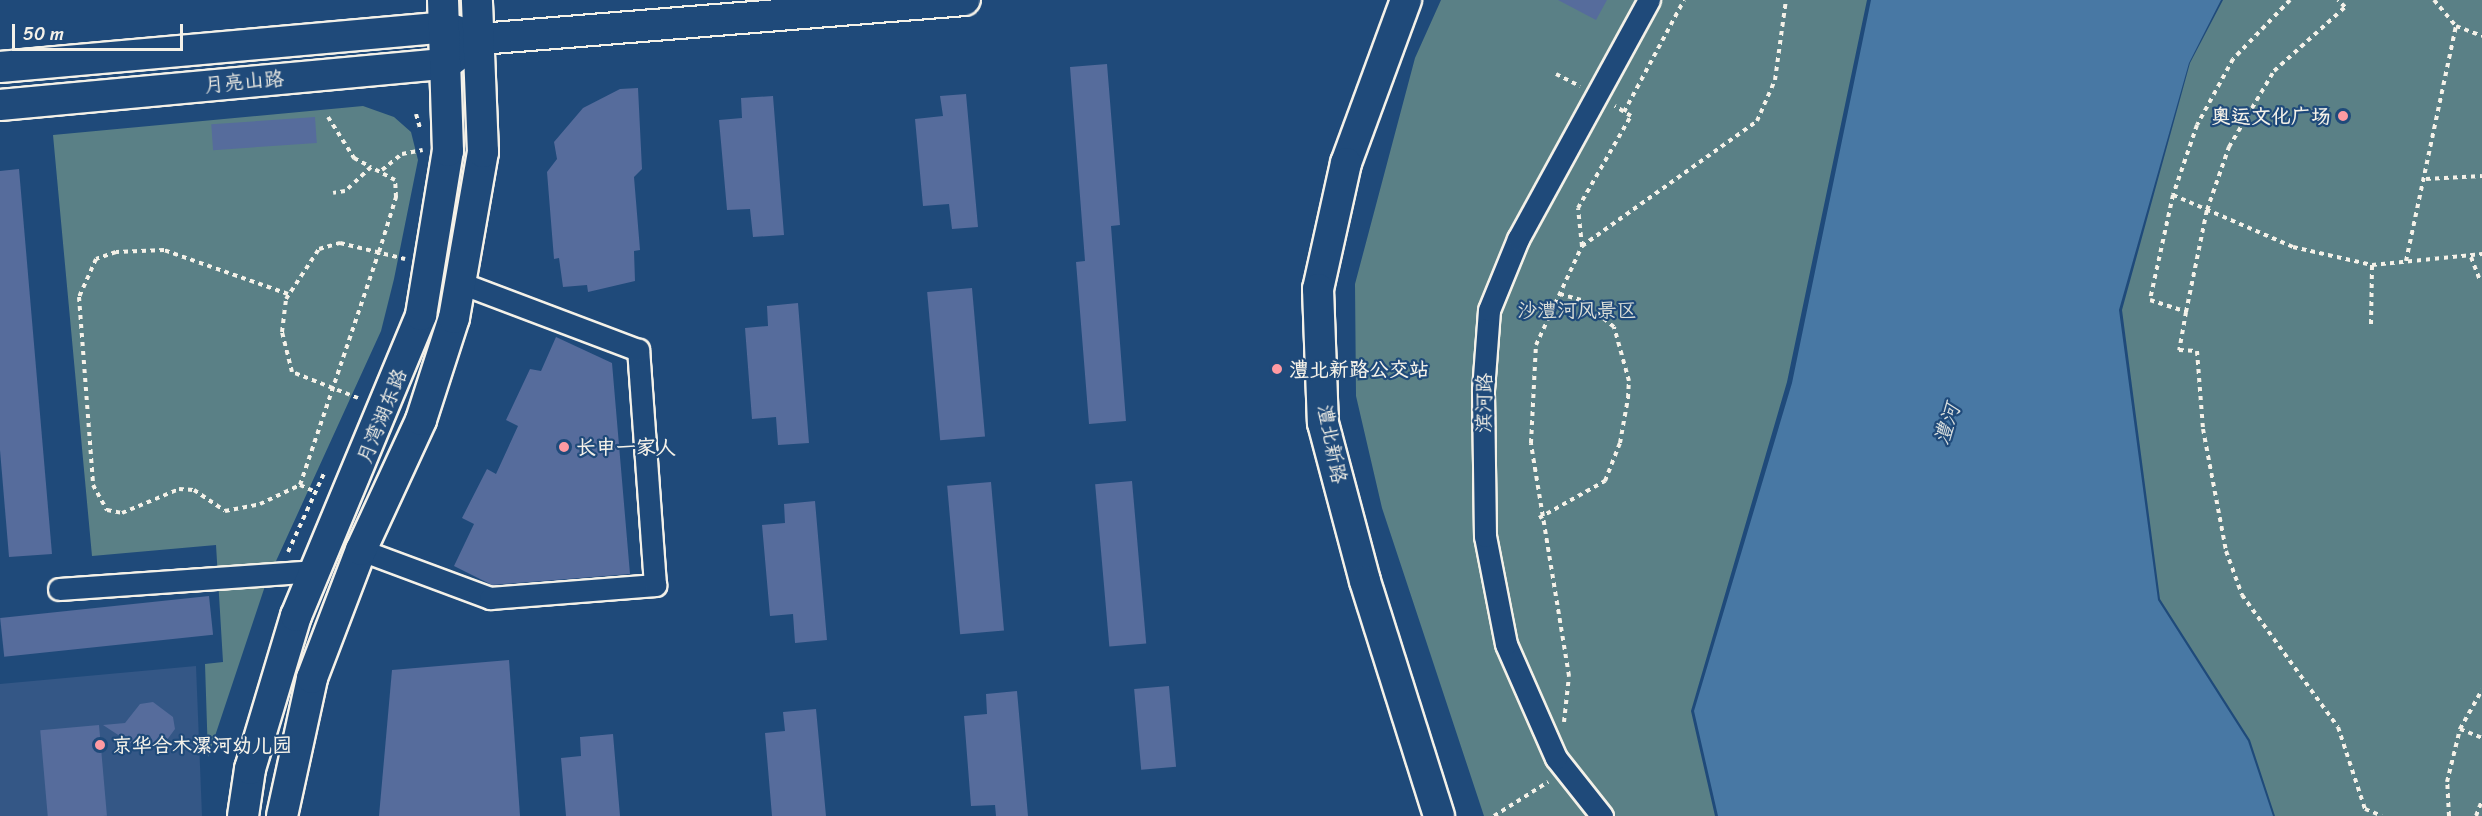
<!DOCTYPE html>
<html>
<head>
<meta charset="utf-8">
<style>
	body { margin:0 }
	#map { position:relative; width:2482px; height:816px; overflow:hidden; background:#1f4a7a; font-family:Sriracha,"LXGW WenKai TC",sans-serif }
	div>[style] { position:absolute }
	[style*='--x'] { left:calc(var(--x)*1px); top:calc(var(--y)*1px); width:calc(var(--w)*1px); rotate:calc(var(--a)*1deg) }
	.built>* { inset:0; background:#345786 }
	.green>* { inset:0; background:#5a8086 }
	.water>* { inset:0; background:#4878a4 }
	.building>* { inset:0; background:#566c9c; transform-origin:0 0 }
	.path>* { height:4px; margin-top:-2px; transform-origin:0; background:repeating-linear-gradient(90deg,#f4f1e8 0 4.5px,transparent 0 9px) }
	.roads { filter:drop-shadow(2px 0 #f4f1e8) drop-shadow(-2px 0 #f4f1e8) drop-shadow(0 2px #f4f1e8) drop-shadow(0 -2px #f4f1e8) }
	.street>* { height:21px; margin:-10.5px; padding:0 10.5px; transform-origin:10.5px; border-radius:10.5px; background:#1f4a7a }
	.secondary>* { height:30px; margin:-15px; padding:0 15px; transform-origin:15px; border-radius:15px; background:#1f4a7a }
	.dots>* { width:16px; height:16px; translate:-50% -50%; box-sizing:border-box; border:3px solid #1f4a7a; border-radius:50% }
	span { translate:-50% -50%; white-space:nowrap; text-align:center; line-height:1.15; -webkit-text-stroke:4.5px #1f4a7a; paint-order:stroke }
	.street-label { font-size:20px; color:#f4f1e8 }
	.poi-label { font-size:20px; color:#f4f1e8; font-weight:700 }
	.right { translate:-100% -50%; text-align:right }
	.left { translate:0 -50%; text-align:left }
	.park-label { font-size:20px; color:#dde0d9 }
	.water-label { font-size:21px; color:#dadfde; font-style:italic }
	.scale { position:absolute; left:12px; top:24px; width:171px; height:27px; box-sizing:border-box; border:3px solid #f4f1e8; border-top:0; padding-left:8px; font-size:18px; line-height:21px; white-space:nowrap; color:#f4f1e8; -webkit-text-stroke:4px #1f4a7a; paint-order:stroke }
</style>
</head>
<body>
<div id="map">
	<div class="built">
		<i style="clip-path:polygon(196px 666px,202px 816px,0 816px,0 684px)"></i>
	</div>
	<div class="green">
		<i style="clip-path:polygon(1441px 0,1867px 0,1787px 382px,1691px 711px,1715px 816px,1484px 816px,1382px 508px,1356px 396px,1355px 284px,1415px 58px)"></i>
		<i style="clip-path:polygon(2223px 0,2482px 0,2482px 816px,2275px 816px,2250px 740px,2160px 599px,2122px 310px,2190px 63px)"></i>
		<i style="clip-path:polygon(363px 106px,394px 117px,411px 132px,418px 160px,394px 279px,381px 331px,266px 583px,208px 757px,205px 664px,223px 662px,216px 545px,92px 556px,53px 135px)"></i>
	</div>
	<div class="water">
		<i style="clip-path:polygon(1871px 0,2221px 0,2189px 63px,2119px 310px,2158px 600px,2248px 741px,2273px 816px,1718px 816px,1694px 711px,1792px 383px)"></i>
	</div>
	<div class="building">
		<i style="clip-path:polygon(1558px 0,1607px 0,1596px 20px)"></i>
		<i style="clip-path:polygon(1107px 64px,1120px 225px,1111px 226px,1126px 421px,1089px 424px,1076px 262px,1085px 261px,1070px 67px)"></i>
		<i style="clip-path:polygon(638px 88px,642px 169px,634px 177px,640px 250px,634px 251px,635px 281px,588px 292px,587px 285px,563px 287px,559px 258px,554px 259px,547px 172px,557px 159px,554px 142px,583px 108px,620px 89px)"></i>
		<i style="clip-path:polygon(966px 94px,978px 227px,952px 229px,949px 204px,923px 206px,915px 119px,943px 116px,940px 96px)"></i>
		<i style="clip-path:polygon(773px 96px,784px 235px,753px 237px,750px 209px,727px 210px,719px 120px,742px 118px,741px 98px)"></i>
		<i style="left:315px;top:117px;width:26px;height:104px;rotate:86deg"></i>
		<i style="clip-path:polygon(19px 169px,52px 554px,9px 557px,0 450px,0 171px)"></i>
		<i style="left:972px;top:288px;width:149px;height:45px;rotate:85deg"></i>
		<i style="clip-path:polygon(798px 303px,809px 443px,778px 445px,776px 417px,752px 419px,745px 328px,768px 326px,767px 306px)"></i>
		<i style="clip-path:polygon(556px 337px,612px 363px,630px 574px,492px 585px,454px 566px,474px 524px,462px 518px,487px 469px,496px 474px,518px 426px,506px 420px,530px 369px,541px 371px)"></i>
		<i style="left:1132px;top:481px;width:163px;height:37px;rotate:85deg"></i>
		<i style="left:991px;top:482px;width:149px;height:44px;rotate:85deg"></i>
		<i style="clip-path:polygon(815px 501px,827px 640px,795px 643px,793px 614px,770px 616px,762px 525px,785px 523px,784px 504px)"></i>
		<i style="left:209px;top:596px;width:39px;height:210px;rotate:84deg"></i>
		<i style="clip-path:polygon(509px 660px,520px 816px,379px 816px,392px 670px)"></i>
		<i style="left:1169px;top:686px;width:81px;height:35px;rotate:85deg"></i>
		<i style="clip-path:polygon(1017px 691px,1028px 816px,996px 816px,995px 805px,971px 806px,964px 716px,987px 714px,986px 694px)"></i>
		<i style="clip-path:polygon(153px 702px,173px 717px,175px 729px,161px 748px,138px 748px,103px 725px,125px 723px,140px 704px)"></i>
		<i style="clip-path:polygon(816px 709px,826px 816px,772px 816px,765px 733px,785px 731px,783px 712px)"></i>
		<i style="left:99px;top:725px;width:91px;height:59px;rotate:85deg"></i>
		<i style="clip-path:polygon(613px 734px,620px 816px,566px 816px,561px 758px,581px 756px,580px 737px)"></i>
	</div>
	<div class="path">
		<i style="--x:2290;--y:0;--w:82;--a:134"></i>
		<i style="--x:2233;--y:59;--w:75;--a:118.6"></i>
		<i style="--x:2197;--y:125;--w:74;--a:108.9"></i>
		<i style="--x:2173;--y:195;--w:107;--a:102.4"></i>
		<i style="--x:2150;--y:300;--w:38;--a:18"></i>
		<i style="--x:2186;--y:312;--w:39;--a:100"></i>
		<i style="--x:2179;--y:350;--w:18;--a:3"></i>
		<i style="--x:2197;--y:351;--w:78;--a:85.6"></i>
		<i style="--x:2203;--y:429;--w:124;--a:79.3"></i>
		<i style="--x:2226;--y:551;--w:47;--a:70"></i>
		<i style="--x:2242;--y:595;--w:163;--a:54"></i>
		<i style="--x:2338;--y:727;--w:86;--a:71.8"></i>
		<i style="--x:2365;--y:809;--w:18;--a:22"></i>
		<i style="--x:2434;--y:0;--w:34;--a:50"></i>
		<i style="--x:2456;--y:26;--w:28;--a:21"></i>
		<i style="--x:1556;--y:74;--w:27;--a:27"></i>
		<i style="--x:1624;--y:112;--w:127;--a:-61.8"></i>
		<i style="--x:416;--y:114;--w:15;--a:74"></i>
		<i style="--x:328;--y:117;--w:49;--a:57.6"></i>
		<i style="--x:354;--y:158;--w:19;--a:28"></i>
		<i style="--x:382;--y:170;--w:26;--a:-39"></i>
		<i style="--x:402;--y:154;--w:21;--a:-11"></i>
		<i style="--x:2426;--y:179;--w:56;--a:-3.1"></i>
		<i style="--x:2173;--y:195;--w:131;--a:23.4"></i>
		<i style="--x:2293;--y:247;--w:81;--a:12.8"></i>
		<i style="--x:2372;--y:265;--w:111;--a:-5.7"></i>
		<i style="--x:1582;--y:246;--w:38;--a:-96"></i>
		<i style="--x:1578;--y:208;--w:106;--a:-60.1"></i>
		<i style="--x:1631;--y:116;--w:19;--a:-148"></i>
		<i style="--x:2471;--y:257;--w:26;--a:69"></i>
		<i style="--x:2406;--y:261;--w:240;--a:-78"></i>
		<i style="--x:288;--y:294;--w:132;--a:-160.5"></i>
		<i style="--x:164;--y:250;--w:48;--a:177.6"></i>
		<i style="--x:116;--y:252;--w:21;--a:161"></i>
		<i style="--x:96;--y:259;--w:42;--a:114.1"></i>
		<i style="--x:79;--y:297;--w:189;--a:85.7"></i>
		<i style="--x:93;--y:485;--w:29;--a:61"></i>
		<i style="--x:107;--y:510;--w:15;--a:11"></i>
		<i style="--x:122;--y:513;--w:62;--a:-22.8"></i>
		<i style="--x:179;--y:489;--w:15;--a:4"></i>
		<i style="--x:194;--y:490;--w:37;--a:34"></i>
		<i style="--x:225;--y:511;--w:36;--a:-11"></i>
		<i style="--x:260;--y:504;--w:44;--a:-25.4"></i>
		<i style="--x:300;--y:485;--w:17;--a:24"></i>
		<i style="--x:2186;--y:312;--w:104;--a:-78.4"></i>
		<i style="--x:2207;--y:210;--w:67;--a:-70.8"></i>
		<i style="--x:2229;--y:147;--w:88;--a:-59.4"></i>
		<i style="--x:2274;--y:71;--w:96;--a:-42"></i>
		<i style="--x:2345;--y:7;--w:10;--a:-135"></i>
		<i style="--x:2371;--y:324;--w:59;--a:-89"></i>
		<i style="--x:358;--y:398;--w:71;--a:-158.5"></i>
		<i style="--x:292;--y:372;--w:41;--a:-104"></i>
		<i style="--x:282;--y:332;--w:33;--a:-83"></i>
		<i style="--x:286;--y:299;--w:60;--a:-56.6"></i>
		<i style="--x:319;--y:249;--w:22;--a:-16"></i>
		<i style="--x:340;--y:243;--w:67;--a:13.8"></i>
		<i style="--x:300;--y:485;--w:246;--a:-71.3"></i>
		<i style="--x:379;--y:252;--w:58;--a:-72.8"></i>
		<i style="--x:396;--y:197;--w:17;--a:-93"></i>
		<i style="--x:395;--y:180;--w:27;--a:-152"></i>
		<i style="--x:371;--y:167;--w:35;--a:137"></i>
		<i style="--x:345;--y:191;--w:12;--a:171"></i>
		<i style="--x:1539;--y:518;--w:76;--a:-29.3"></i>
		<i style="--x:1605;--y:481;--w:41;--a:-68.5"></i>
		<i style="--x:1620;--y:443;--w:46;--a:-79.9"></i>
		<i style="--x:1628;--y:398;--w:17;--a:-87"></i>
		<i style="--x:1629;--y:381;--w:56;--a:-105.5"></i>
		<i style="--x:1614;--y:327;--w:43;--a:-140.7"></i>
		<i style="--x:1581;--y:300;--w:26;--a:-164"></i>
		<i style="--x:288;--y:552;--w:89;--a:-65.4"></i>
		<i style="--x:1564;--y:722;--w:46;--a:-83.8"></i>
		<i style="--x:1569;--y:676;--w:236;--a:-99.3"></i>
		<i style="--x:1531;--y:443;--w:98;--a:-87.1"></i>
		<i style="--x:1536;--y:345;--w:109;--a:-65.1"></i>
		<i style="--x:1582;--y:246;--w:215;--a:-35.5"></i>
		<i style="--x:1757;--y:121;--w:45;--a:-66.3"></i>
		<i style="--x:1775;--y:80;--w:81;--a:-82.2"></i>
		<i style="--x:2460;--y:729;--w:24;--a:22"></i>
		<i style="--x:1494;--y:816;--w:64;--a:-32.2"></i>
		<i style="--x:2449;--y:816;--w:34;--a:-93"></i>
		<i style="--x:2447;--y:782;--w:55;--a:-76.2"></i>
		<i style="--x:2460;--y:729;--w:45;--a:-60.6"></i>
		<i style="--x:2476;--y:816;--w:17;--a:-69"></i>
	</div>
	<div class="roads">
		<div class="street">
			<i style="--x:361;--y:550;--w:138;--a:20.4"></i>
			<i style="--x:490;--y:598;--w:166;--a:-4.5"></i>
			<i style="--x:655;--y:585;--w:236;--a:-94.1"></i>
			<i style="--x:638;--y:350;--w:189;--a:-159.3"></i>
			<i style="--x:59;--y:589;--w:258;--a:-4"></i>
			<i style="--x:1602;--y:816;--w:74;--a:-128.4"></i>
			<i style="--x:1556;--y:758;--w:124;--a:-113.7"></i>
			<i style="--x:1506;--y:644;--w:110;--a:-101"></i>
			<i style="--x:1485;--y:536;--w:146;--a:-90.8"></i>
			<i style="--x:1483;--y:390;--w:80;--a:-85.7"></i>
			<i style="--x:1489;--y:310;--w:77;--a:-67.8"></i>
			<i style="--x:1518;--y:239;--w:273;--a:-61.3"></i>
		</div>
		<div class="secondary">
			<i style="--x:1406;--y:0;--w:174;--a:110.2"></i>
			<i style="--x:1346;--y:163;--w:129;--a:102.5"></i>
			<i style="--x:1318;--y:289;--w:134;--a:87.9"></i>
			<i style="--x:1323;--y:423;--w:163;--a:75.1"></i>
			<i style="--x:1365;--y:581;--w:246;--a:72.5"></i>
			<i style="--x:0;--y:67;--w:447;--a:-5.1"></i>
			<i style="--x:445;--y:27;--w:37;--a:19"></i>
			<i style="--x:480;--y:39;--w:486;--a:-4.6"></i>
			<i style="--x:0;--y:105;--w:448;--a:-5.3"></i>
			<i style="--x:446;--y:64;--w:20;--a:-37"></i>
			<i style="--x:243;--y:816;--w:48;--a:-81.5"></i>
			<i style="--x:250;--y:769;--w:160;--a:-73.3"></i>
			<i style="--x:296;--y:616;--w:326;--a:-67.4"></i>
			<i style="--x:421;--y:315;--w:166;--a:-80.7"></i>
			<i style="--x:448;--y:151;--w:151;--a:-91.9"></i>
			<i style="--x:282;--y:816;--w:141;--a:-77.7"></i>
			<i style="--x:312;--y:678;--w:137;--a:-69.1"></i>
			<i style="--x:361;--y:550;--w:143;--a:-65.2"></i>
			<i style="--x:421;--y:420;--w:107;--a:-72.1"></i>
			<i style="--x:454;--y:318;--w:169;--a:-80.1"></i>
			<i style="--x:483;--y:152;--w:152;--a:-92.3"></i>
		</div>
	</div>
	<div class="dots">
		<i style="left:2343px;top:116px;background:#ff9aa2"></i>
		<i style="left:1277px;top:369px;background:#ff9aa2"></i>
		<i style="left:564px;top:447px;background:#ff9aa2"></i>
		<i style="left:100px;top:745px;background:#ff9aa2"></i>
	</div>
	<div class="street-label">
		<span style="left:244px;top:82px;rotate:-5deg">月亮山路</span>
		<span style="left:1484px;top:403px;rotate:-89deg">滨河路</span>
		<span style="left:382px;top:416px;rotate:-68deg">月湾湖东路</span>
		<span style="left:1332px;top:444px;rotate:79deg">澧北新路</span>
	</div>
	<div class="poi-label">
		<span class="right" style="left:2331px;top:116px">奥运文化广场</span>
		<span class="left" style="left:1289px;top:369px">澧北新路公交站</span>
		<span class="left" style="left:576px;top:447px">长申一家人</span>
		<span class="left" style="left:112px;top:745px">京华合木漯河幼儿园</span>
	</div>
	<div class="park-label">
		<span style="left:1577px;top:310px">沙澧河风景区</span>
	</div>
	<div class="water-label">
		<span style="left:1947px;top:424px;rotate:-72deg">澧河</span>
	</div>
	<div class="scale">50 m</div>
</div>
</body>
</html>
